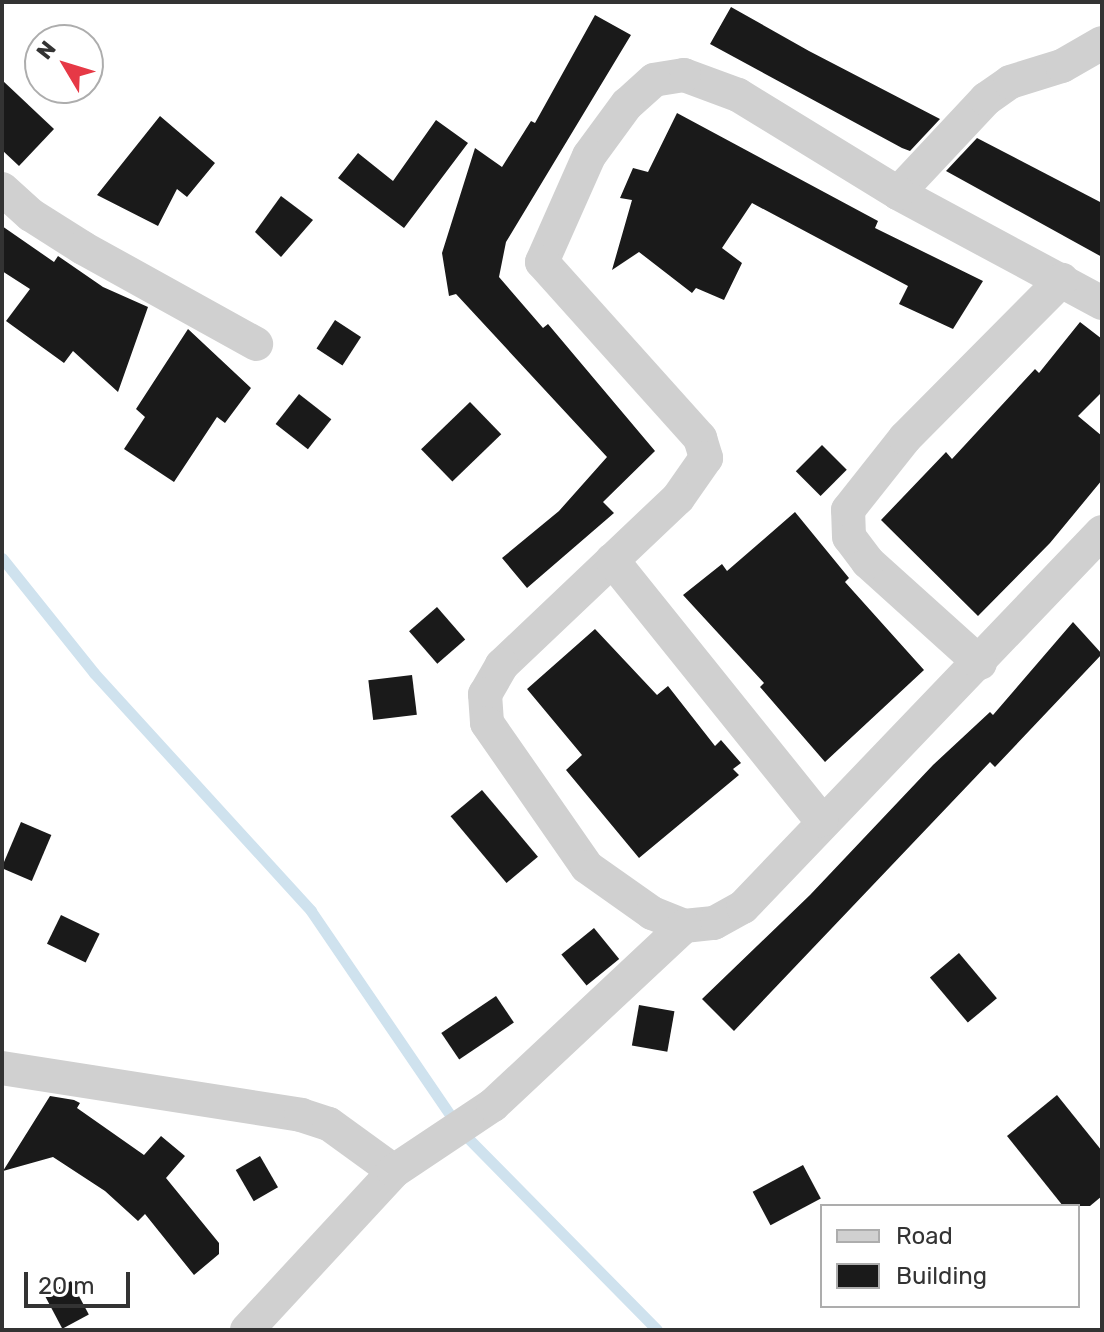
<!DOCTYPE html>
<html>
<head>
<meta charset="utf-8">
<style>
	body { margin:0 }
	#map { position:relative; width:1104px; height:1332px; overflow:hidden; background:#fff; font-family:Rubik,sans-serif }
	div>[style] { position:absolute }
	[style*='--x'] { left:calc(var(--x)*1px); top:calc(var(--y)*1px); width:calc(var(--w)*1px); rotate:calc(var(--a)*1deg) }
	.stream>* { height:11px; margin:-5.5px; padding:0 5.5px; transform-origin:5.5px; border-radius:5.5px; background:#cfe2ee }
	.building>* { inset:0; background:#1a1a1a; transform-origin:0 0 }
	.street>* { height:34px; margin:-17px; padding:0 17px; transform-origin:17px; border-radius:17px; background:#d0d0d0 }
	span { translate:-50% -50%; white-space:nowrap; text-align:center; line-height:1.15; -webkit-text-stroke:8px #fff; paint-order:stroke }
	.frame { position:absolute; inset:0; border:4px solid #333; pointer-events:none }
	.legend { position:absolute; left:820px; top:1204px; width:260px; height:104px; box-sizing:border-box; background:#fff; border:2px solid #adadad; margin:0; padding:10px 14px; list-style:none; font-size:24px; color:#333 }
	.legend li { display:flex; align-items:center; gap:16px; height:40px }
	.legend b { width:40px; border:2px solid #adadad }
	.north { position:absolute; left:24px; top:24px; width:80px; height:80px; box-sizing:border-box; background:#fff; border:2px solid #adadad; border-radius:50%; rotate:308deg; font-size:22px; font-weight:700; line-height:32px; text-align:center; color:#333 }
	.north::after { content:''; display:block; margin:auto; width:28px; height:36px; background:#e63946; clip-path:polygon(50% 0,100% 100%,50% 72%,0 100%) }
	.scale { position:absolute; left:24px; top:1272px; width:106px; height:36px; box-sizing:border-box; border:4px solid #333; border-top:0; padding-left:10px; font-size:24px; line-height:28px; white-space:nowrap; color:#333; -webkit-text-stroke:6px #fff; paint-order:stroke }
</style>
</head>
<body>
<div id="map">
	<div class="stream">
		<i style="--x:2;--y:558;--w:147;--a:51.3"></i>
		<i style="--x:94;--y:673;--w:322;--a:47.6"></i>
		<i style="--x:311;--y:911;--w:266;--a:55.7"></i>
		<i style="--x:461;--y:1131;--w:279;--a:45.4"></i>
	</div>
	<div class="building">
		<i style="clip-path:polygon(731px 7px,809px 51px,940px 119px,910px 151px,902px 148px,710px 44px)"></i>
		<i style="clip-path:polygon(595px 15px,631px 35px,506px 242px,499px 277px,543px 328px,548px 324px,655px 451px,603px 502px,614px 513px,527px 588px,502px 558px,559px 511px,607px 457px,456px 294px,449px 296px,442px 253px,475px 148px,502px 167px,531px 121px,535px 123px)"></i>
		<i style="clip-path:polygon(2px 80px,54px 129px,19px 166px,2px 150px)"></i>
		<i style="clip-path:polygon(677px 113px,878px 221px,875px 228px,983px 281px,953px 329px,899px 304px,908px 286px,752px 203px,722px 248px,742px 263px,724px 300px,696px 288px,692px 293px,639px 252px,612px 270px,632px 200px,620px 198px,633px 168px,648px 172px)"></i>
		<i style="clip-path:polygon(160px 116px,215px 163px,187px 197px,177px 189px,158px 226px,97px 195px)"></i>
		<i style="clip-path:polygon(436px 120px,468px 143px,404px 228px,338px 178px,358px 153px,393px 181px)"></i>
		<i style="clip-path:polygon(977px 138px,1102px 203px,1102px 257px,946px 171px)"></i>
		<i style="clip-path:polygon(281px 196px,313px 220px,281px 257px,255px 232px)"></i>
		<i style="clip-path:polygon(2px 226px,54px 262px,58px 256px,103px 287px,148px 307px,118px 392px,73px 351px,64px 363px,6px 321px,30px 289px,2px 271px)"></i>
		<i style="left:335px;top:320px;width:31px;height:34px;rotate:33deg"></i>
		<i style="clip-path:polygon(1080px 322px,1102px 339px,1102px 392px,1078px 416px,1102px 436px,1102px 480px,1050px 543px,978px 616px,881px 520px,946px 452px,952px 459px,1035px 369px,1039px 373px)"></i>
		<i style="clip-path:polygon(188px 329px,251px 388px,225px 423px,217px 417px,174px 482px,124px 449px,145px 417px,136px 409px)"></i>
		<i style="left:299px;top:394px;width:41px;height:38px;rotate:38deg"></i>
		<i style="left:470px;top:402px;width:45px;height:68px;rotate:46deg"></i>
		<i style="left:822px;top:445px;width:35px;height:37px;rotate:45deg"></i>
		<i style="clip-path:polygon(795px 512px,849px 578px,845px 582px,924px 670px,825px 762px,760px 687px,764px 683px,683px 595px,722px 564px,727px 571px)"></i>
		<i style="left:437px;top:607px;width:43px;height:37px;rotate:49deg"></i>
		<i style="clip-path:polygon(1073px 622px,1102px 654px,995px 767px,990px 762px,734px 1031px,702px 999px,810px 895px,933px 765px,990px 712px,993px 715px)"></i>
		<i style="clip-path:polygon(595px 629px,657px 695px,668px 686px,715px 746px,721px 740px,741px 763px,733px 769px,739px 775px,639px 858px,566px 770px,582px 755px,527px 689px)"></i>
		<i style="left:412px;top:675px;width:40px;height:44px;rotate:83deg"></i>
		<i style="left:482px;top:790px;width:87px;height:41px;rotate:50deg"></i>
		<i style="left:21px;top:822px;width:33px;height:50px;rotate:23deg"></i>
		<i style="left:61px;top:915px;width:43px;height:32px;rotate:26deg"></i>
		<i style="left:594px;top:928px;width:40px;height:42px;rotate:51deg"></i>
		<i style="left:959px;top:953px;width:59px;height:38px;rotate:50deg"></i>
		<i style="left:496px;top:996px;width:32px;height:66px;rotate:56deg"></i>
		<i style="left:639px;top:1005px;width:36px;height:41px;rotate:10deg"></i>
		<i style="clip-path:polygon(1057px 1095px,1102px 1151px,1102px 1196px,1090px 1206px,1063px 1206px,1007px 1136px)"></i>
		<i style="clip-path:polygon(50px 1096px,74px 1100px,80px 1103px,77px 1108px,144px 1155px,161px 1136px,185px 1156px,166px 1178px,219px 1243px,219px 1254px,194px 1275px,145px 1214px,138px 1221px,105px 1191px,53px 1157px,3px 1171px)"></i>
		<i style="left:260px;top:1156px;width:36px;height:28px;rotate:60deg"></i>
		<i style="left:803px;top:1165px;width:38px;height:57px;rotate:62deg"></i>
		<i style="left:71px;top:1281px;width:38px;height:30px;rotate:62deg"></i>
	</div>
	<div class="street">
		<i style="--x:2;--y:189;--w:39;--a:42"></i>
		<i style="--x:31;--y:215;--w:62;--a:32.4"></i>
		<i style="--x:83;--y:248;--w:198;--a:29"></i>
		<i style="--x:898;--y:193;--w:129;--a:-46.9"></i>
		<i style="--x:986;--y:99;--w:29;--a:-35"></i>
		<i style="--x:1010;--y:82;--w:54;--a:-17.1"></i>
		<i style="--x:1062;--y:66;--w:46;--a:-29.9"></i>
		<i style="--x:1102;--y:303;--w:232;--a:-151.7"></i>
		<i style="--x:898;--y:193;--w:188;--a:-148.5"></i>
		<i style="--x:738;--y:95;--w:58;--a:-159.7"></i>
		<i style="--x:684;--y:75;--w:30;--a:171"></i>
		<i style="--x:654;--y:80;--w:36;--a:138"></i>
		<i style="--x:627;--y:104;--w:64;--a:126.2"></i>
		<i style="--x:589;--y:156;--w:116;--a:113.9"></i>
		<i style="--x:542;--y:262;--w:237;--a:48.1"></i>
		<i style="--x:700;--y:438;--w:21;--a:73"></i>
		<i style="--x:706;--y:458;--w:49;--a:125"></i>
		<i style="--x:678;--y:498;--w:243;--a:136.5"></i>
		<i style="--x:502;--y:665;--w:34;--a:120"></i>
		<i style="--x:485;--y:694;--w:29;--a:86"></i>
		<i style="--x:487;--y:723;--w:175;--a:55.2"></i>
		<i style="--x:587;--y:867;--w:80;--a:35.3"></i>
		<i style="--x:652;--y:913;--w:35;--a:22"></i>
		<i style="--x:684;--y:926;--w:30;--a:-6"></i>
		<i style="--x:714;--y:923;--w:33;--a:-29"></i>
		<i style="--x:743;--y:907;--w:519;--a:-46.25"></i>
		<i style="--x:612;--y:560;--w:334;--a:51.2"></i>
		<i style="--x:980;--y:663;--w:151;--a:-138"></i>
		<i style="--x:868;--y:562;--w:31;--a:-127"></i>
		<i style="--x:849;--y:537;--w:27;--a:-92"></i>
		<i style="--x:848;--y:510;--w:92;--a:-51.6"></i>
		<i style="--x:905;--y:438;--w:223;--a:-45.2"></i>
		<i style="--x:2;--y:1068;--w:303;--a:8.9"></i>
		<i style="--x:301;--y:1115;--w:29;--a:18"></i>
		<i style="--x:329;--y:1124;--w:80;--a:35.9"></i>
		<i style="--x:247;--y:1330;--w:217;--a:-47.2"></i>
		<i style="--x:394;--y:1171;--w:119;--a:-33.7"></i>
		<i style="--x:493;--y:1105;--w:262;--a:-43.1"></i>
	</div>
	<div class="frame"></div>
	<ul class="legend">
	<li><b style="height:10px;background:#d0d0d0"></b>Road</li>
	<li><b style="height:22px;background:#1a1a1a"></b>Building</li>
	</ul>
	<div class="north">N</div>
	<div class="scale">20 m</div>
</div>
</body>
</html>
